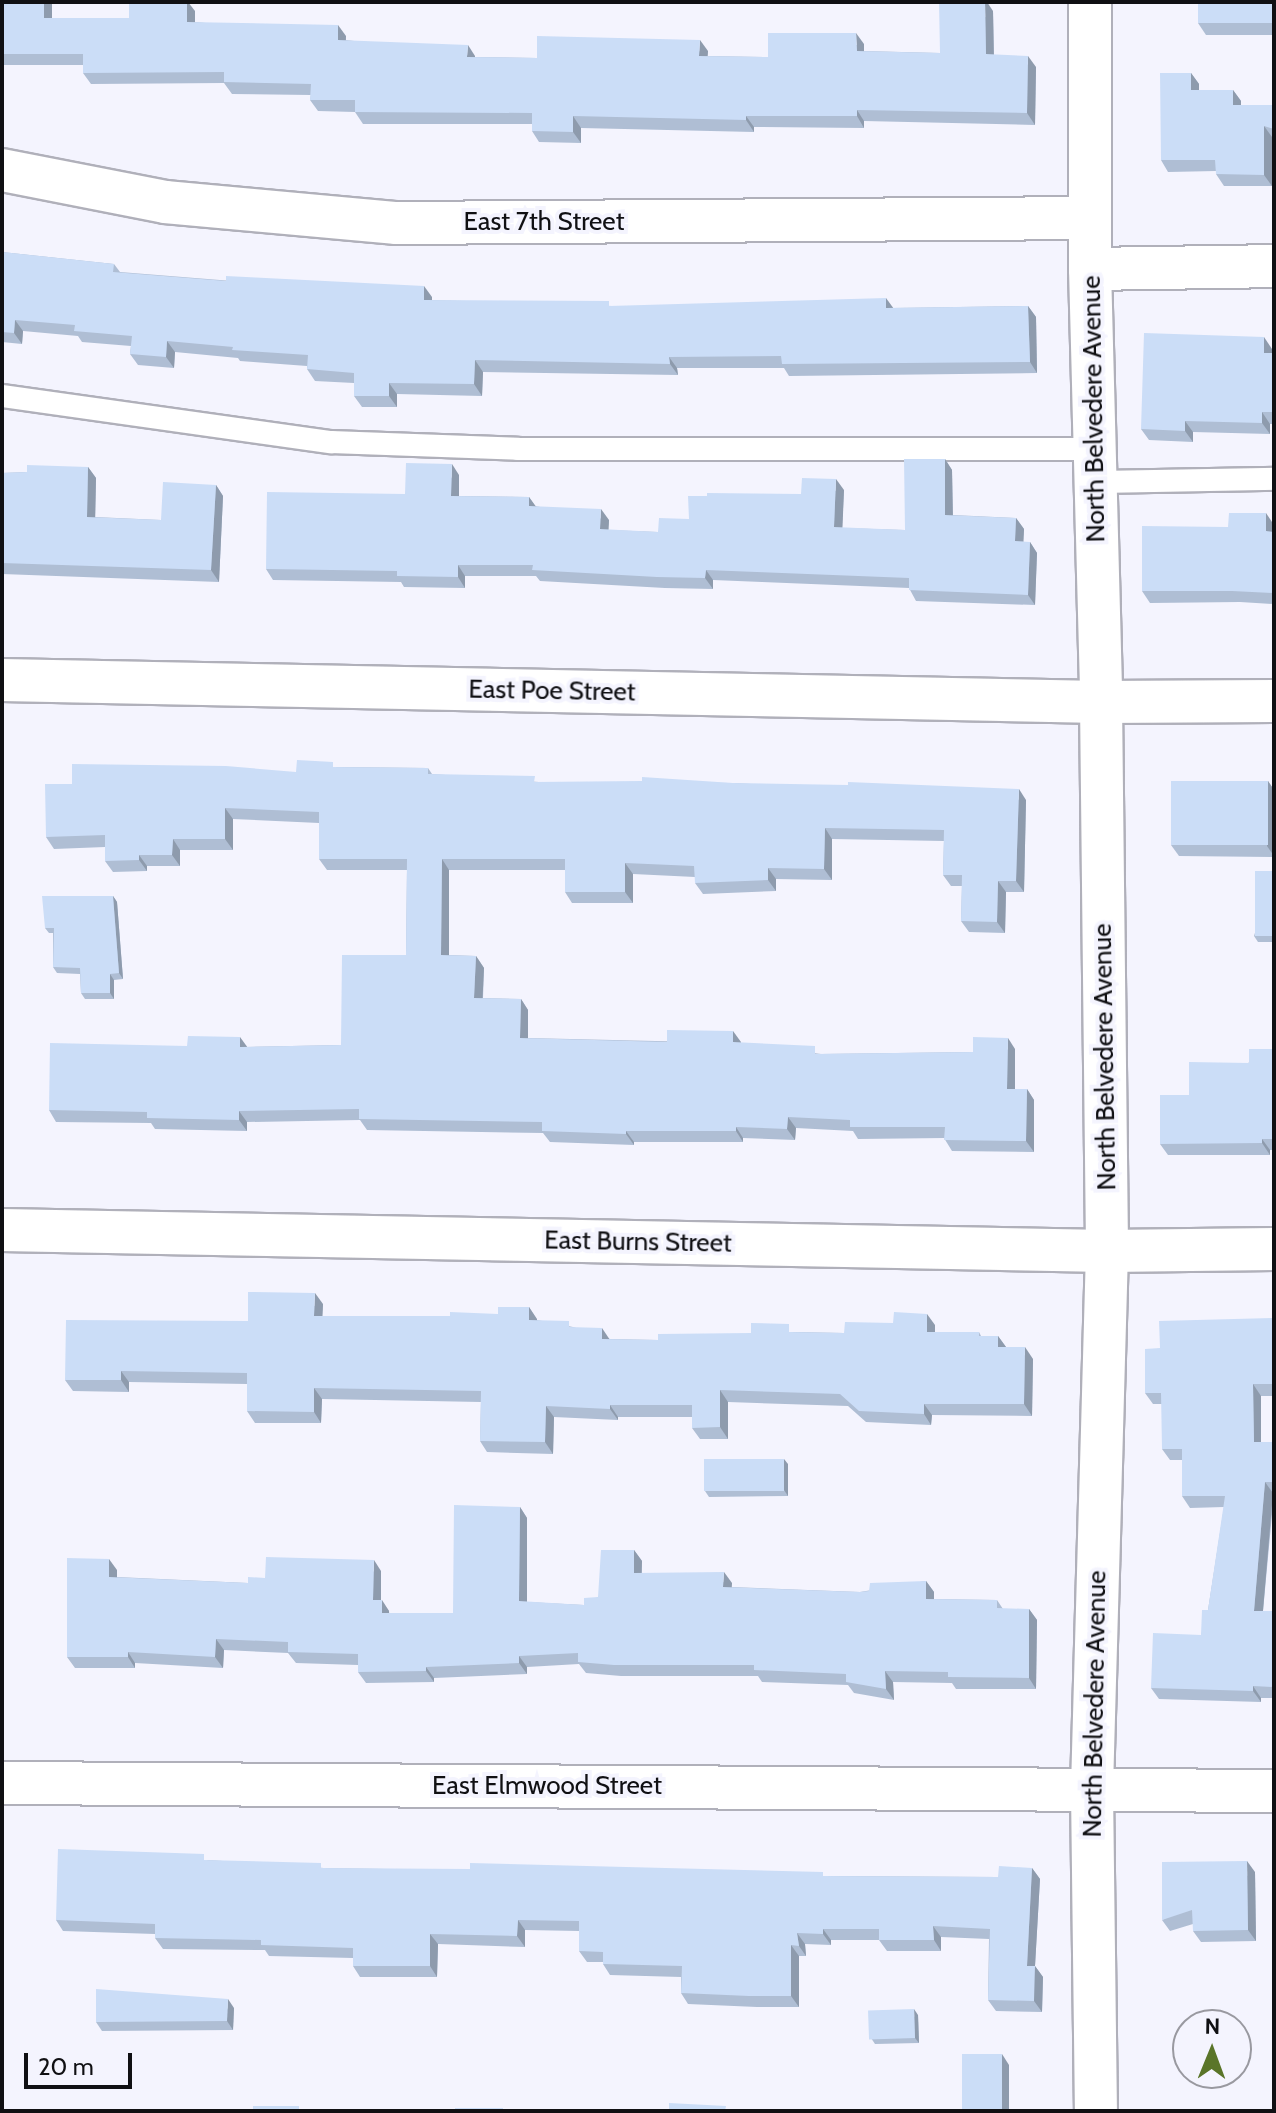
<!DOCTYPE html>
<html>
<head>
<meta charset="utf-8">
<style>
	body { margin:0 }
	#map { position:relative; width:1276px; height:2113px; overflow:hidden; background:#f4f4fe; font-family:Cabin,sans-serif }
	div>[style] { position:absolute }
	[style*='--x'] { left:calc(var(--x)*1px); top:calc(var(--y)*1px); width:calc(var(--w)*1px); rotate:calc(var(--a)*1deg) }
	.roads { filter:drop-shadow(2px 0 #b0b0ba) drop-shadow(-2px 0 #b0b0ba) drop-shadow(0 2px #b0b0ba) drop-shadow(0 -2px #b0b0ba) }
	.service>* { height:22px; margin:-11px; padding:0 11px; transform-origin:11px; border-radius:11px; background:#fff }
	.minor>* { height:42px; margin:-21px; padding:0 21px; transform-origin:21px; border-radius:21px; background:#fff }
	.wall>* { inset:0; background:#afbed4 }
	.shaded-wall>* { inset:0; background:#8e9bad }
	.building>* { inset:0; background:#cbddf7; transform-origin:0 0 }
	span { translate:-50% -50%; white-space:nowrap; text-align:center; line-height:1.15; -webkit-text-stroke:8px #f4f4fe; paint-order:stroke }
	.street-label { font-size:26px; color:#101013 }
	.frame { position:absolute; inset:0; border:4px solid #101013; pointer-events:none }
	.north { position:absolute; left:1172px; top:2009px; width:80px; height:80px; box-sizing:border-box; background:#f4f4fe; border:2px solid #9999a0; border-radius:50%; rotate:1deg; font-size:22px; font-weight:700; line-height:32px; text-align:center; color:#101013 }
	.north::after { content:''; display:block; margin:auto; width:28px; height:36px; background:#5a7529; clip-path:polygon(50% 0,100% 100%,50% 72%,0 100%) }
	.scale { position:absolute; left:24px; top:2053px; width:108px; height:36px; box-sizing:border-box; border:4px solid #101013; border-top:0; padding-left:10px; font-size:24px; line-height:28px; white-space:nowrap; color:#101013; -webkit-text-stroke:6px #f4f4fe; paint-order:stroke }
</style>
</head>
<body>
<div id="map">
	<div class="roads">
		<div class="service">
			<i style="--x:2;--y:396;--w:332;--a:8"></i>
			<i style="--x:331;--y:442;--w:187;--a:2.1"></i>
			<i style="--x:518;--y:449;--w:577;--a:0"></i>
			<i style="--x:1096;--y:482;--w:178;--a:-1"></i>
		</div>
		<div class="minor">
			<i style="--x:1090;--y:2;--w:267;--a:90"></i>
			<i style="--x:1090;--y:269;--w:433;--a:88.5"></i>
			<i style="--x:1101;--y:702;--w:549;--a:89.37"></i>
			<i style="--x:1107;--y:1251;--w:538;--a:91.6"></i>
			<i style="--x:1092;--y:1789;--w:322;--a:89.3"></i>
			<i style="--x:2;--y:170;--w:166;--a:11.1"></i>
			<i style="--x:165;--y:202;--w:233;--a:5.2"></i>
			<i style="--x:397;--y:223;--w:693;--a:-0.41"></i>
			<i style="--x:1090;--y:269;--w:184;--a:-0.9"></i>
			<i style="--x:2;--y:680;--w:1099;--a:1.15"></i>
			<i style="--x:1101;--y:702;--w:173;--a:-0.3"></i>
			<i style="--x:2;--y:1230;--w:1105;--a:1.09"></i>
			<i style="--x:1107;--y:1251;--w:167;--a:-0.7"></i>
			<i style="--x:2;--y:1783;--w:1272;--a:0.36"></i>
		</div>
	</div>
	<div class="wall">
		<i style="clip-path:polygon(2px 2px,52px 2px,52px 18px,129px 18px,195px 11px,195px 22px,346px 36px,346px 40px,475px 56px,475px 57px,537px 58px,708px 51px,707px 56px,768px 57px,864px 44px,864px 51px,940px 53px,993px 11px,994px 55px,1036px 67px,1035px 125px,864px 121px,864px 128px,754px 127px,754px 132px,581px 128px,581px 143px,539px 142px,532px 131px,532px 124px,363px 124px,355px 112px,318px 111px,310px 100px,311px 95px,232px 94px,224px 83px,91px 84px,83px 73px,83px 65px,2px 65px)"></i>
		<i style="clip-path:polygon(1274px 2px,1274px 35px,1206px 35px,1198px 23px)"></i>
		<i style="clip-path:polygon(1191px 73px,1199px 84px,1199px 90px,1233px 90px,1241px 101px,1241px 105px,1274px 105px,1272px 186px,1224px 186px,1216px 174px,1216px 171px,1168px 172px,1161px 160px)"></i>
		<i style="clip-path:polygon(2px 252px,114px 264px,120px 272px,432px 297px,432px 300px,612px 306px,893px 308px,1028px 306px,1036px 317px,1037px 373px,789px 376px,784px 368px,677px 368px,678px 375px,483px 372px,482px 396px,397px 394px,397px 407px,362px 407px,354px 396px,354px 383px,315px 381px,307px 369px,307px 366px,240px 361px,238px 358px,175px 352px,174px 368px,138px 365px,130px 354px,131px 346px,82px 342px,78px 336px,23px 331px,22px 344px,2px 342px)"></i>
		<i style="clip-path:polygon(1272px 349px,1272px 353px,1274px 353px,1274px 424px,1270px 424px,1270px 434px,1193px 432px,1193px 442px,1149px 440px,1141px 429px)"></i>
		<i style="clip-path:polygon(945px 459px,952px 470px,953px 515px,1016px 518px,1024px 529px,1023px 542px,1030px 542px,1037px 553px,1035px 605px,916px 601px,909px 588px,713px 580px,713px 589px,665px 588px,540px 581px,536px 576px,465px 576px,465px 588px,404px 587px,401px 582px,273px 580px,266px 569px,405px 494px,459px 475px,459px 496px,529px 497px,535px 506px,609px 520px,608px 530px,658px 532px,689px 519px,801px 494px,844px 490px,842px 528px,905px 530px)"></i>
		<i style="clip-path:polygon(88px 467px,96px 478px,95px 517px,161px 520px,216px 485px,223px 496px,219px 582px,2px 574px,2px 473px,27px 472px)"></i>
		<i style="clip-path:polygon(1274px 525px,1274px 604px,1240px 602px,1150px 603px,1142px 591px,1228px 527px)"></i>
		<i style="clip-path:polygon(337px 767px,428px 768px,432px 774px,539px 782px,733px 783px,1026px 800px,1024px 892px,1006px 892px,1005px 933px,969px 932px,961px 921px,962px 886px,951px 886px,943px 875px,944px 841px,832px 839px,832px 880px,776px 879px,776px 891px,703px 894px,695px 883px,695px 877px,633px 874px,633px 903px,572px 903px,565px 892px,565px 870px,449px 870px,449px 955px,476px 956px,484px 968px,483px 998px,521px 999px,528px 1010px,528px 1038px,741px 1043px,821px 1054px,973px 1052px,1015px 1049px,1015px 1089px,1027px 1089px,1034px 1100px,1034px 1152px,952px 1151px,944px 1138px,858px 1139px,853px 1131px,796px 1128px,795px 1140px,743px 1138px,743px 1142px,634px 1142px,634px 1145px,550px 1142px,543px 1133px,367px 1130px,360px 1120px,247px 1122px,247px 1131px,155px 1129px,151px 1123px,56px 1122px,49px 1110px,247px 1047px,341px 1045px,406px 955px,407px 870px,327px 870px,319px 859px,319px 823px,233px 819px,233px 850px,180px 850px,180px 866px,147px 866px,147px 871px,113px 872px,105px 861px,105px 847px,54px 849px,46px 837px,72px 784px,296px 772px)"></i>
		<i style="clip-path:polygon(1268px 781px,1274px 790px,1274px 857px,1179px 856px,1171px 845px)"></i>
		<i style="clip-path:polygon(1274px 871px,1274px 942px,1258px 942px,1254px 936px)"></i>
		<i style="clip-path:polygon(113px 896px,117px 902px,123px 979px,114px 980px,114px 999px,85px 999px,81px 993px,80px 974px,57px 973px,53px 967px,53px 933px,49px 933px,45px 928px)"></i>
		<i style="clip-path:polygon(1274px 1049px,1274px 1150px,1270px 1150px,1270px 1155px,1168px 1155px,1160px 1144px,1189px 1095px)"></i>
		<i style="clip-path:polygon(323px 1304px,322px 1316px,450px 1316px,498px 1314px,529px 1307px,537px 1320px,573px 1327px,610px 1339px,658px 1340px,795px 1332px,844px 1333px,935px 1325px,935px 1332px,979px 1332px,981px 1336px,998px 1336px,1006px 1347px,1033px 1359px,1032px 1416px,932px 1415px,931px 1425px,866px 1422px,848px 1406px,728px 1402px,728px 1439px,700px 1439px,692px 1428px,692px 1417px,618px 1417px,618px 1420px,554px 1417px,553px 1454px,487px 1452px,480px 1441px,481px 1402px,322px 1399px,321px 1423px,255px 1423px,247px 1411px,247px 1384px,129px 1382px,129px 1392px,73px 1391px,65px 1380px,248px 1321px)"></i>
		<i style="clip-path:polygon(1274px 1318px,1274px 1396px,1261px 1396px,1261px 1442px,1274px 1442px,1274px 1493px,1263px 1611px,1274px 1611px,1274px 1698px,1261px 1698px,1261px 1702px,1159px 1699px,1151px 1688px,1201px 1635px,1208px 1610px,1224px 1507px,1190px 1508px,1182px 1496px,1182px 1460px,1170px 1460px,1162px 1449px,1162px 1404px,1153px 1404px,1145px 1393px,1160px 1348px)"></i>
		<i style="clip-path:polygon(788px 1464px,788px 1496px,709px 1497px,705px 1491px)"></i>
		<i style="clip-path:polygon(520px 1507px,527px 1518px,527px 1602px,584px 1605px,598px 1597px,634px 1550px,642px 1561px,642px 1573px,732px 1583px,731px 1587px,860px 1592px,926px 1581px,934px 1592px,934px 1599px,997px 1600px,1003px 1609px,1029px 1609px,1037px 1620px,1036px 1689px,956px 1689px,952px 1683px,893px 1682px,894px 1700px,854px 1693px,848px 1685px,762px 1682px,758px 1676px,621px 1676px,586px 1673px,579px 1664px,527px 1667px,527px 1674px,434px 1678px,434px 1682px,366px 1683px,358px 1672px,358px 1665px,296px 1663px,288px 1653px,224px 1650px,223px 1668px,135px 1663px,135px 1668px,75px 1668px,67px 1657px,117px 1570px,117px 1577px,248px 1583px,265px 1578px,381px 1571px,381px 1600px,389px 1611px,389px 1613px,453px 1613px)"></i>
		<i style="clip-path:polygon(208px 1860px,324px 1868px,825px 1876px,998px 1877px,1032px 1868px,1040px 1879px,1035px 1966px,1043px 1977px,1042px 2012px,996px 2011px,988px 2000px,989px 1939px,941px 1937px,941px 1951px,887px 1951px,879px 1940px,831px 1940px,831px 1945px,805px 1944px,806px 1956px,799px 1956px,799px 2007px,757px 2007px,688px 2004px,681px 1993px,681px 1977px,610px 1975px,603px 1964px,603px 1962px,587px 1962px,579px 1951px,579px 1931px,525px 1930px,525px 1947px,438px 1944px,437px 1977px,360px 1977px,353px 1966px,353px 1958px,269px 1956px,265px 1950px,163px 1949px,155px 1938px,155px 1934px,63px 1931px,56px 1920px)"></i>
		<i style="clip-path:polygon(1255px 1872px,1256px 1941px,1201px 1942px,1193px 1931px,1193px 1924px,1170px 1931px,1162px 1920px)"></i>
		<i style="clip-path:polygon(234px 2008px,233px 2030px,102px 2031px,96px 2022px)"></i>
		<i style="clip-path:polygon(918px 2015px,919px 2043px,875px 2044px,871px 2038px)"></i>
	</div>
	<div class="shaded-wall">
		<i style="clip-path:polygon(44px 2px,52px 2px,52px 30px,44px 18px)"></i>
		<i style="clip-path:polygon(187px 2px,188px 2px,195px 11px,195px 33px,187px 22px)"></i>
		<i style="clip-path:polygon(985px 2px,987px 2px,993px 11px,994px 66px,986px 54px)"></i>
		<i style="clip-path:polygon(338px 25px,346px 36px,345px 51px,338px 40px)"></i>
		<i style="clip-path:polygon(856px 33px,864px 44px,864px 62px,857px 51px)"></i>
		<i style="clip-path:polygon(700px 40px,708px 51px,707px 67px,699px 56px)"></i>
		<i style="clip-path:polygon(468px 45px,475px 56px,475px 68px,467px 57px)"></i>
		<i style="clip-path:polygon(1028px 56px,1036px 67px,1035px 125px,1027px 113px)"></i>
		<i style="clip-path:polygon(1191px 73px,1199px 84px,1199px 102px,1191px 90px)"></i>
		<i style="clip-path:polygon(1233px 90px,1241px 101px,1241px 117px,1233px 105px)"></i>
		<i style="clip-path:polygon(857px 110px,864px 121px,864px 128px,857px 116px)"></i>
		<i style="clip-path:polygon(573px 116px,581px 128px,581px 143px,573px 132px)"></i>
		<i style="clip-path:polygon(746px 116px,754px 127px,754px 132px,746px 120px)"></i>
		<i style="clip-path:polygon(1264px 126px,1272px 137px,1272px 186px,1264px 175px)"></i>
		<i style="clip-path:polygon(424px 286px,432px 297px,432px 311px,424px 300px)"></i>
		<i style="clip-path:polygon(886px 298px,894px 309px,886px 308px)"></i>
		<i style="clip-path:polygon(1028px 306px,1036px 317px,1037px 373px,1030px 362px)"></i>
		<i style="clip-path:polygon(15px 320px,23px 331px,22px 344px,14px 333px)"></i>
		<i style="clip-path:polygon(1264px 337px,1272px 349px,1272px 365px,1264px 353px)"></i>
		<i style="clip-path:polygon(167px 341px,175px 352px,174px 368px,166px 357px)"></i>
		<i style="clip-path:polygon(669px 357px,677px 368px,678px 375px,670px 364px)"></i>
		<i style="clip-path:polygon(475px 360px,483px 372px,482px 396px,474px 384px)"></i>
		<i style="clip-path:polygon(389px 383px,397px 394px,397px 407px,389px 396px)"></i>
		<i style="clip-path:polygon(1262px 412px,1270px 424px,1270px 434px,1262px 423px)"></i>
		<i style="clip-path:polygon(1185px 421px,1193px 432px,1193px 442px,1185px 431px)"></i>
		<i style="clip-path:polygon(945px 459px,952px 470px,953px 526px,945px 515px)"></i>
		<i style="clip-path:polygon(452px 464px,459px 475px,459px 507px,451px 496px)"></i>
		<i style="clip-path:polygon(88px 467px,96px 478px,95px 528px,87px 517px)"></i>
		<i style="clip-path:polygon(836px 479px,844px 490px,842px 538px,834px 527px)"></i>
		<i style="clip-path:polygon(216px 485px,223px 496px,219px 582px,211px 570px)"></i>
		<i style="clip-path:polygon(529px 497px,537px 508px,529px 506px)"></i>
		<i style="clip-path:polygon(601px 509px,609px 520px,608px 540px,600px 529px)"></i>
		<i style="clip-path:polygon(1266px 513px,1274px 525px,1274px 542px,1266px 531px)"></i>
		<i style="clip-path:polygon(1016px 518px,1024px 529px,1023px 552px,1015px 541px)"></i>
		<i style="clip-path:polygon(1030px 542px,1037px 553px,1035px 605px,1028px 595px)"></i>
		<i style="clip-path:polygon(458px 565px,465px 576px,465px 588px,458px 577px)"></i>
		<i style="clip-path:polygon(706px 570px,713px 580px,713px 589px,705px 578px)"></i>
		<i style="clip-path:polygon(1268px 781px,1274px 790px,1274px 856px,1267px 846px)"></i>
		<i style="clip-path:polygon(1019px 789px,1026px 800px,1024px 892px,1016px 881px)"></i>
		<i style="clip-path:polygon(225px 808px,233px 819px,233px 850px,225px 839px)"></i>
		<i style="clip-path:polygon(825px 828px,832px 839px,832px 880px,824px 869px)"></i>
		<i style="clip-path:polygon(173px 839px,180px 850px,180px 866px,172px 855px)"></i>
		<i style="clip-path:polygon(139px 855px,147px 866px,147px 871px,139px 860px)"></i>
		<i style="clip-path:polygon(442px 859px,449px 870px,449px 966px,441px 955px)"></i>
		<i style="clip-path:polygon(625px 863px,633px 874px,633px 903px,625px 892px)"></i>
		<i style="clip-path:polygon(768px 868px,776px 879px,776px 891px,768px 880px)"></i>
		<i style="clip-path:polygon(998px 881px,1006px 892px,1005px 933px,997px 922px)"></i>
		<i style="clip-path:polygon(113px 896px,117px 902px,123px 979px,119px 973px)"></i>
		<i style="clip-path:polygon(476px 956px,484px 968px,482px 1009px,474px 998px)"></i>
		<i style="clip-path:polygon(110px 974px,114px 980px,114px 999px,110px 993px)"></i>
		<i style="clip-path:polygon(521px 999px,528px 1010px,528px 1049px,520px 1038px)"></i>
		<i style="clip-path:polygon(733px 1031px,741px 1042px,740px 1053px,733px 1042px)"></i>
		<i style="clip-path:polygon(240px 1037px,248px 1048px,240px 1047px)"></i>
		<i style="clip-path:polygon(1008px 1038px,1015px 1049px,1015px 1100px,1007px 1089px)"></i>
		<i style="clip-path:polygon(1027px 1089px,1034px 1100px,1034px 1152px,1026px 1141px)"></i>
		<i style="clip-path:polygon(239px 1111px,247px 1122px,247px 1131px,239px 1120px)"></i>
		<i style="clip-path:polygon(788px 1117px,796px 1128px,795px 1140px,787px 1129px)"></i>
		<i style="clip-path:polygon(736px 1127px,743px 1138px,743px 1142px,736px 1131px)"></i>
		<i style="clip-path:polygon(626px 1131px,634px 1142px,634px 1145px,626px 1134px)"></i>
		<i style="clip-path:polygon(1262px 1139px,1270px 1150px,1270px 1155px,1262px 1143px)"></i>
		<i style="clip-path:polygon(315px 1293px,323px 1304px,322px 1327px,314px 1316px)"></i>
		<i style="clip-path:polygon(529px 1307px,537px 1319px,537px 1331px,529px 1320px)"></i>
		<i style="clip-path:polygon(927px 1314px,935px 1325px,935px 1343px,927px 1332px)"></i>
		<i style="clip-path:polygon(602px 1328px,610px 1340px,602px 1339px)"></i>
		<i style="clip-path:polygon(998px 1336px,1006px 1347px,998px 1347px)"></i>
		<i style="clip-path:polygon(1025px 1347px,1033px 1359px,1032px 1416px,1024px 1404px)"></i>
		<i style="clip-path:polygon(121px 1371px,129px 1382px,129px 1392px,121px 1380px)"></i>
		<i style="clip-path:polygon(1253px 1384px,1261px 1396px,1261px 1453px,1254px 1442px)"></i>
		<i style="clip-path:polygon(314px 1388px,322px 1399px,321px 1423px,314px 1412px)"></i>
		<i style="clip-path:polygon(720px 1390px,728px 1402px,728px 1439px,720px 1427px)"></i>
		<i style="clip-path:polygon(924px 1404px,932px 1415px,931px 1425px,924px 1414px)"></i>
		<i style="clip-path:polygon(610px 1405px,618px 1417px,618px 1420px,610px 1409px)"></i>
		<i style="clip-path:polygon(546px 1406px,554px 1417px,553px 1454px,545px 1442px)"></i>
		<i style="clip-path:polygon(784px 1459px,788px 1464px,788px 1496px,784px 1490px)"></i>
		<i style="clip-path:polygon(1265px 1482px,1273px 1493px,1262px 1622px,1254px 1611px)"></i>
		<i style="clip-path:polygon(520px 1507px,527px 1518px,527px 1612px,519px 1601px)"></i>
		<i style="clip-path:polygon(634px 1550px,642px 1561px,641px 1584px,634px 1573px)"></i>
		<i style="clip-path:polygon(109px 1559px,117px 1570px,117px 1588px,109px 1577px)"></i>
		<i style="clip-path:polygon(374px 1560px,381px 1571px,381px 1611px,373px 1600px)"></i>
		<i style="clip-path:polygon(724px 1572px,732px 1583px,731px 1598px,723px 1587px)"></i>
		<i style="clip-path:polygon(926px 1581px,934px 1592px,934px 1610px,926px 1599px)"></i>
		<i style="clip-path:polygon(382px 1600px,389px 1611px,390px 1624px,382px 1613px)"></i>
		<i style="clip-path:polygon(1029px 1609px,1037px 1620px,1036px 1689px,1029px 1678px)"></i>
		<i style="clip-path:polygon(216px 1639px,224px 1650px,223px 1668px,215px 1657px)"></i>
		<i style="clip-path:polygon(128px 1652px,135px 1663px,135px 1668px,128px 1657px)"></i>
		<i style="clip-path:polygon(519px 1656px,527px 1667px,527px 1674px,519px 1663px)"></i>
		<i style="clip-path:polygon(426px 1667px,434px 1678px,434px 1682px,426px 1671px)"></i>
		<i style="clip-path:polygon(885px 1671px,893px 1682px,894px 1700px,886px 1689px)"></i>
		<i style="clip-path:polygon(1253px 1686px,1261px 1698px,1261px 1702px,1253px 1691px)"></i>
		<i style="clip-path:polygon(1247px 1861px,1255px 1872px,1256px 1941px,1248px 1930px)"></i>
		<i style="clip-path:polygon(1032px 1868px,1040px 1879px,1035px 1966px,1043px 1977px,1042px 2012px,1034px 2001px,1027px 1966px)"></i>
		<i style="clip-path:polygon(518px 1920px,525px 1930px,525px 1947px,517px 1936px)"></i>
		<i style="clip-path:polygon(933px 1926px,941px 1937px,941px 1951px,934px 1940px)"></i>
		<i style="clip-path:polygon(823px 1929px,831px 1940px,831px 1945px,823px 1934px)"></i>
		<i style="clip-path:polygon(797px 1933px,805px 1944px,806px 1956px,799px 1946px)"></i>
		<i style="clip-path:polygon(430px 1934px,438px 1944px,437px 1977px,430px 1966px)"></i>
		<i style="clip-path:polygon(791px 1945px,799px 1956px,799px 2007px,791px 1996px)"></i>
		<i style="clip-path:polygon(228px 1999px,234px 2008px,233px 2030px,227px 2021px)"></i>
		<i style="clip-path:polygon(914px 2009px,918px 2015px,919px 2043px,915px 2038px)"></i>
		<i style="clip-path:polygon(1002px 2054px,1009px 2065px,1009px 2111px,1001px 2111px)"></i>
	</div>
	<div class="building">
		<i style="clip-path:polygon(2px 2px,44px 2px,44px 18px,129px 18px,129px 2px,187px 2px,187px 22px,338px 25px,338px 40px,468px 45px,467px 57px,537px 58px,537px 36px,700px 40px,699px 56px,768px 57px,768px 33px,856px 33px,857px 51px,940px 53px,939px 2px,985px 2px,986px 54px,1028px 56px,1027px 113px,857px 110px,857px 116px,746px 116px,746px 120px,573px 116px,573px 132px,532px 131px,532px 113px,355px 112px,355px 100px,310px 100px,311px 84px,224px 82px,224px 72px,83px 73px,83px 54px,2px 54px)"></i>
		<i style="left:1198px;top:2px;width:76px;height:21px"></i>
		<i style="clip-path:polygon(1160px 73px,1191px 73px,1191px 90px,1233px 90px,1233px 105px,1274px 105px,1274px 129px,1264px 126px,1264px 175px,1216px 174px,1215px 160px,1161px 160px)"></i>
		<i style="clip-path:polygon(2px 252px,114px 264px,113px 272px,226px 281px,226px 276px,424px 286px,424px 300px,609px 301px,609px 306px,886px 298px,886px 308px,1028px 306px,1030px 362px,782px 364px,781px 356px,669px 357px,670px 364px,475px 360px,474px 384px,389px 383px,389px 396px,354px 396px,354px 373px,307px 369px,308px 355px,232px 350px,233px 347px,167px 341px,166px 357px,130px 354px,132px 336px,74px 331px,75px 325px,15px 320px,14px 333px,2px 332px)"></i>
		<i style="clip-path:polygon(1144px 333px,1264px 337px,1264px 353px,1274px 353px,1274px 412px,1262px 412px,1262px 423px,1185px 421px,1185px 431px,1141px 429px)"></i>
		<i style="clip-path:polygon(904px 459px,945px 459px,945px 515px,1016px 518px,1015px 541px,1030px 542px,1028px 595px,909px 590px,909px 578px,706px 570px,705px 578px,657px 577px,532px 570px,533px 565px,458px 565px,458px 577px,397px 576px,397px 571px,266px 569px,267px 492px,405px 494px,406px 463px,452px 464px,451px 496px,529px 497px,529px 506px,601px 509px,600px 529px,658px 532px,659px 518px,689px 519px,688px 496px,707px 496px,707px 493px,801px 494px,802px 478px,836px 479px,834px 527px,905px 530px)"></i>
		<i style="clip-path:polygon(27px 465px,88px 467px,87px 517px,161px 520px,163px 482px,216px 485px,211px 570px,2px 563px,2px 473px,27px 472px)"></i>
		<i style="clip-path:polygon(1229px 513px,1266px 513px,1266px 531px,1274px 532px,1274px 593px,1232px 591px,1142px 591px,1142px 526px,1228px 527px)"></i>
		<i style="clip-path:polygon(297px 760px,333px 762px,333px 767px,428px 768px,428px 774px,535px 776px,534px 782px,642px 781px,642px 777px,733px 783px,848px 785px,848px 782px,1019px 789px,1016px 881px,998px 881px,997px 922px,961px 921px,962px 875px,943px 875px,944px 830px,825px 828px,824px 869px,768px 868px,768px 880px,695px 883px,694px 866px,625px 863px,625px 892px,565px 892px,565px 859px,442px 859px,441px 955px,476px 956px,474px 998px,521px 999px,520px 1038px,667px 1042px,667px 1030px,733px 1031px,733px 1042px,815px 1046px,815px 1054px,973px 1052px,973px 1037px,1008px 1038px,1007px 1089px,1027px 1089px,1026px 1141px,944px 1140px,945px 1127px,850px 1127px,850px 1120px,788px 1117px,787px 1129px,736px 1127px,736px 1131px,626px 1131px,626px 1134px,542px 1131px,542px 1122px,359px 1119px,359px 1109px,239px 1111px,239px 1120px,147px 1118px,147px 1112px,49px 1110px,50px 1043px,187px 1046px,188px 1036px,240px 1037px,240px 1047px,341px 1045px,342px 955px,406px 955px,407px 859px,319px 859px,319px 812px,225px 808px,225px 839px,173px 839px,172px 855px,139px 855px,139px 860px,105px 861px,105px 835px,46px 837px,45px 784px,72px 784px,72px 764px,226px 766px,296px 772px)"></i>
		<i style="left:1171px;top:781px;width:97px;height:64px"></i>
		<i style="left:1255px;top:871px;width:19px;height:65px"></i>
		<i style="clip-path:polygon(42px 896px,113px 896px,119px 973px,110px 974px,110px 993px,81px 993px,80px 968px,53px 967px,54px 928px,45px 928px)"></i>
		<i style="clip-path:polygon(1249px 1049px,1274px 1049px,1274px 1139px,1262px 1139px,1262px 1143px,1160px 1144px,1160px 1095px,1189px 1095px,1189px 1062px,1249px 1063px)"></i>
		<i style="clip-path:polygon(248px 1292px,315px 1293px,314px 1316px,450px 1316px,450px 1312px,498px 1314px,498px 1307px,529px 1307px,529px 1320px,569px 1321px,569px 1327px,602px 1328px,602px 1339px,658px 1340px,658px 1334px,751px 1333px,751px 1323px,789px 1324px,789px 1332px,844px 1333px,845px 1322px,893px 1323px,894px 1312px,927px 1314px,927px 1332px,979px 1332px,979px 1336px,998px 1336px,998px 1347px,1025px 1347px,1024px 1404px,924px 1404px,924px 1414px,859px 1411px,840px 1394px,720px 1390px,720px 1427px,692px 1428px,692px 1405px,610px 1405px,610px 1409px,546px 1406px,545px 1442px,480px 1441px,481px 1391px,314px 1388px,314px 1412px,247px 1411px,247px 1373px,121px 1371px,121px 1380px,65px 1380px,66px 1320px,248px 1321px)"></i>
		<i style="clip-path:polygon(1274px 1318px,1274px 1384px,1253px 1384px,1254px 1442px,1274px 1442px,1274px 1482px,1265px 1482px,1254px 1611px,1274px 1611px,1274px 1687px,1253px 1686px,1253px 1691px,1151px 1688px,1153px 1633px,1201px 1635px,1202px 1610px,1208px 1610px,1225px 1496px,1182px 1496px,1182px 1449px,1162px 1449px,1161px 1393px,1145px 1393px,1145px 1349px,1160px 1348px,1159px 1321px)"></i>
		<i style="left:704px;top:1459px;width:80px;height:32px"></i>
		<i style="clip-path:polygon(454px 1505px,520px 1507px,519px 1601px,584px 1605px,584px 1598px,598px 1597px,601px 1550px,634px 1550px,634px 1573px,724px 1572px,723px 1587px,860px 1592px,869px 1591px,870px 1583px,926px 1581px,926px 1599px,997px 1600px,997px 1608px,1029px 1609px,1029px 1678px,948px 1677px,948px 1672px,885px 1671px,886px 1689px,846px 1682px,846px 1674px,754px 1670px,754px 1665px,614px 1665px,578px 1662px,578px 1653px,519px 1656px,519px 1663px,426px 1667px,426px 1671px,358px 1672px,358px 1654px,288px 1652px,288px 1642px,216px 1639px,215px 1657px,128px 1652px,128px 1657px,67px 1657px,67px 1558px,109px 1559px,109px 1577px,248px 1583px,248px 1577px,265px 1578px,266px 1557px,374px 1560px,373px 1600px,382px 1600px,382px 1613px,453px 1613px)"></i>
		<i style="clip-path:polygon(58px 1849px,204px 1854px,204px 1860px,321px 1863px,321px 1868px,470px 1869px,470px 1863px,823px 1872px,823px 1876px,998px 1877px,999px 1866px,1032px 1868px,1027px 1966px,1035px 1966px,1034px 2001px,988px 2000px,990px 1929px,933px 1926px,934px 1940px,879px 1940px,879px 1929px,823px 1929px,823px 1934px,797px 1933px,799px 1946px,791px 1945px,791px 1996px,749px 1996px,681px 1993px,682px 1966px,603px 1964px,603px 1952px,579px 1951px,579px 1921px,518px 1920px,517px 1936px,430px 1934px,430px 1966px,353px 1966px,353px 1948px,261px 1945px,261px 1940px,155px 1938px,155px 1924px,56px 1920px)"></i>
		<i style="clip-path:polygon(1247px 1861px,1248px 1930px,1193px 1931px,1192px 1910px,1162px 1920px,1162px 1862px)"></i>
		<i style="clip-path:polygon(96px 1989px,228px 1999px,227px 2021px,96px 2022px)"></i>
		<i style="left:914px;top:2009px;width:29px;height:46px;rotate:88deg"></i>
		<i style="left:962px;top:2054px;width:40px;height:57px"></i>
		<i style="clip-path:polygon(669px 2103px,726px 2106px,725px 2111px,669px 2111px)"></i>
		<i style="left:253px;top:2106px;width:46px;height:5px"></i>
		<i style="left:455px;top:2108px;width:48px;height:3px"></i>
	</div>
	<div class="street-label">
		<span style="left:544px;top:222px">East 7th Street</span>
		<span style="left:1094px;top:409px;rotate:-91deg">North Belvedere Avenue</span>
		<span style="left:552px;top:691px;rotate:1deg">East Poe Street</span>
		<span style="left:1105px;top:1057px;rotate:-91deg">North Belvedere Avenue</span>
		<span style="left:638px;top:1242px;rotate:1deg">East Burns Street</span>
		<span style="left:1095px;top:1704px;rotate:-89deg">North Belvedere Avenue</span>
		<span style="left:547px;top:1786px">East Elmwood Street</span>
	</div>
	<div class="frame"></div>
	<div class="north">N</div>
	<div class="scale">20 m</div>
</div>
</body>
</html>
